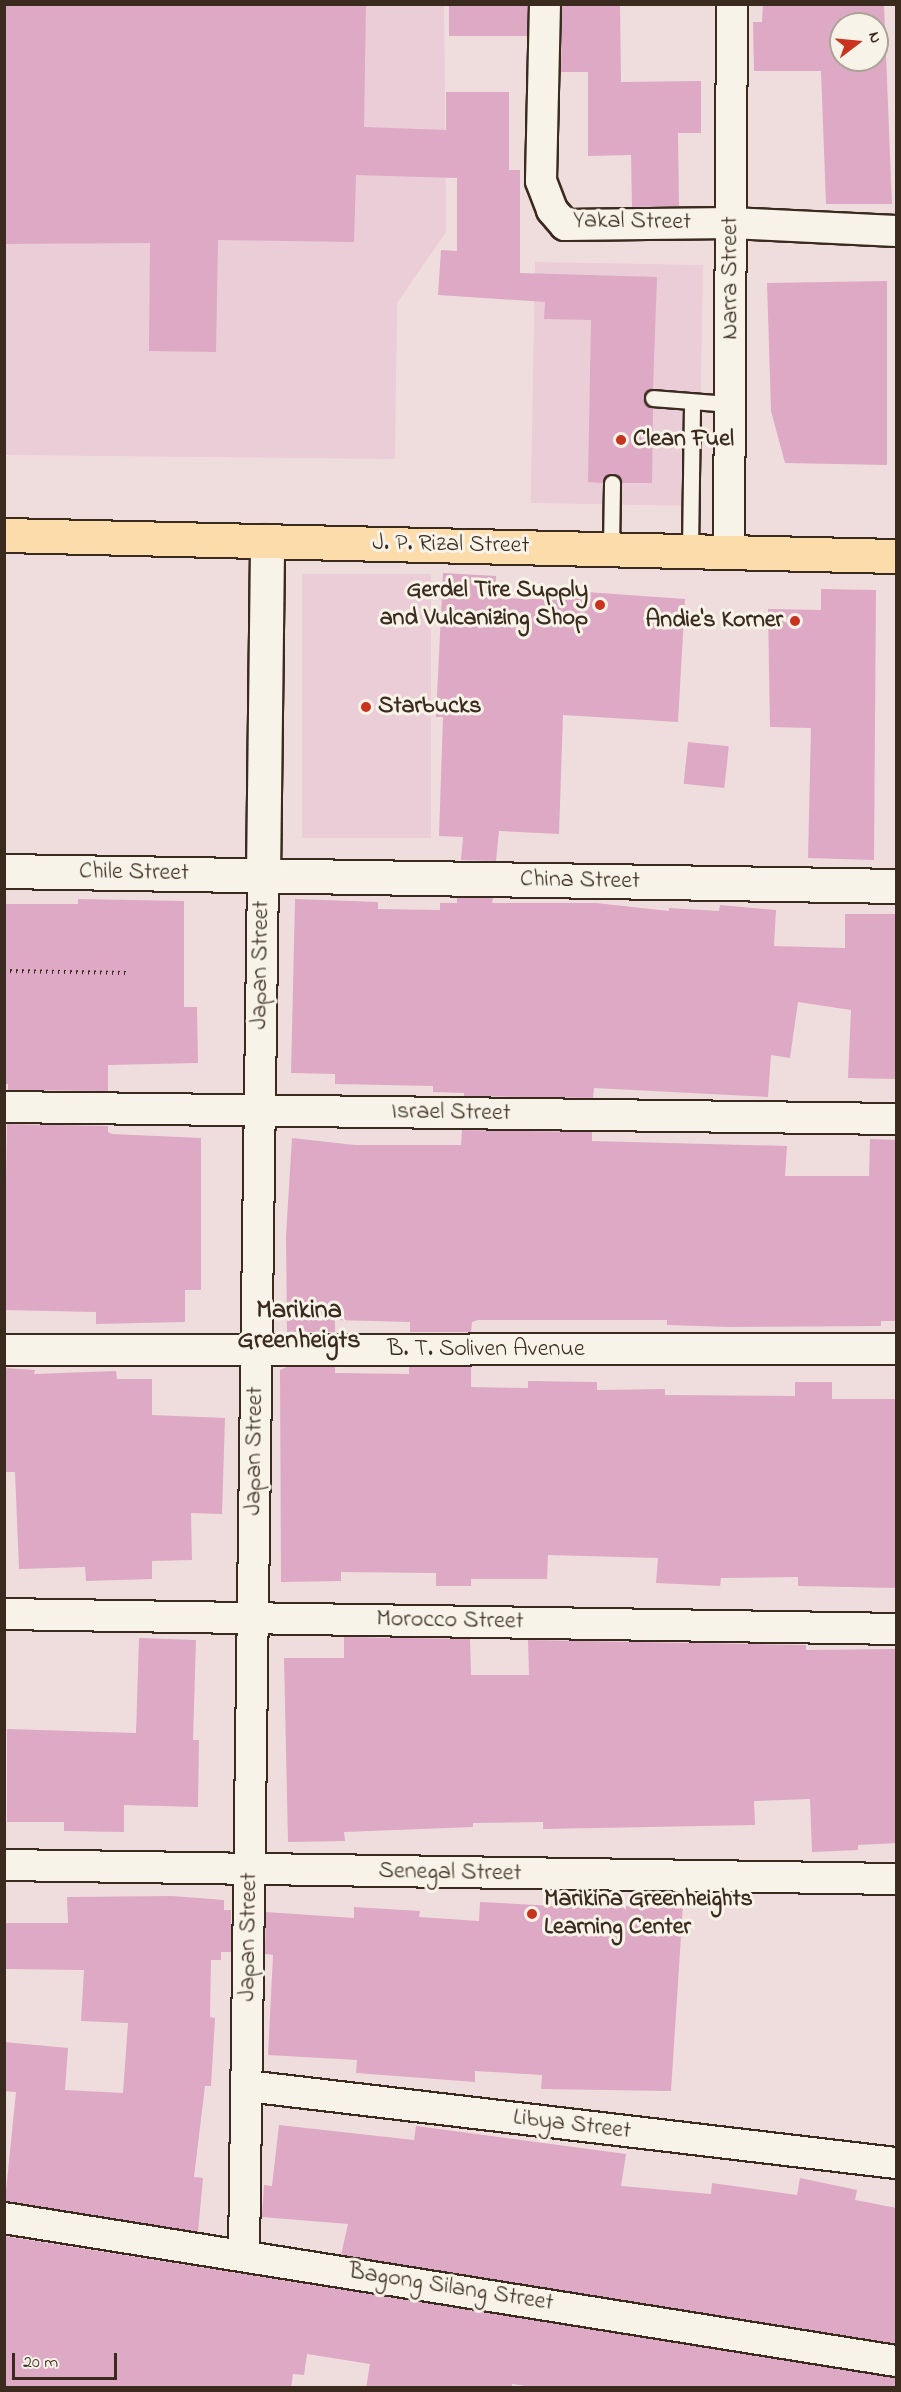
<!DOCTYPE html>
<html>
<head>
<meta charset="utf-8">
<style>
	body { margin:0 }
	#map { position:relative; width:901px; height:2392px; overflow:hidden; background:#efdddd; font-family:"Indie Flower",sans-serif }
	div>[style] { position:absolute }
	[style*='--x'] { left:calc(var(--x)*1px); top:calc(var(--y)*1px); width:calc(var(--w)*1px); rotate:calc(var(--a)*1deg) }
	.built>* { inset:0; background:#eacdd6; transform-origin:0 0 }
	.building>* { inset:0; background:#dda9c4; transform-origin:0 0 }
	.path>* { height:4px; margin-top:-2px; transform-origin:0; background:repeating-linear-gradient(90deg,#3b2a1e 0 1.5px,transparent 0 6px) }
	.roads { filter:drop-shadow(2px 0 #3b2a1e) drop-shadow(-2px 0 #3b2a1e) drop-shadow(0 2px #3b2a1e) drop-shadow(0 -2px #3b2a1e) }
	.service>* { height:15px; margin:-7.5px; padding:0 7.5px; transform-origin:7.5px; border-radius:7.5px; background:#f7f3e8 }
	.minor>* { height:30px; margin:-15px; padding:0 15px; transform-origin:15px; border-radius:15px; background:#f7f3e8 }
	.tertiary>* { height:33px; margin:-16.5px; padding:0 16.5px; transform-origin:16.5px; border-radius:16.5px; background:#f7f3e8 }
	.primary>* { height:33px; margin:-16.5px; padding:0 16.5px; transform-origin:16.5px; border-radius:16.5px; background:#fddcac }
	.dots>* { width:16px; height:16px; translate:-50% -50%; box-sizing:border-box; border:3px solid #f7f3e8; border-radius:50% }
	span { translate:-50% -50%; white-space:nowrap; text-align:center; line-height:1.15; -webkit-text-stroke:6px #f7f3e8; paint-order:stroke }
	.street-label { font-size:24px; color:#3b2a1e }
	.poi-label { font-size:24px; color:#3b2a1e; font-weight:700 }
	.left { translate:0 -50%; text-align:left }
	.right { translate:-100% -50%; text-align:right }
	.neighbourhood-label { font-size:26px; color:#3b2a1e; font-weight:700 }
	.frame { position:absolute; inset:0; border:6px solid #3b2a1e; pointer-events:none }
	.north { position:absolute; left:829px; top:12px; width:60px; height:60px; box-sizing:border-box; background:#f7f3e8; border:2px solid #aca397; border-radius:50%; rotate:74deg; font-size:16px; font-weight:700; line-height:24px; text-align:center; color:#3b2a1e }
	.north::after { content:''; display:block; margin:auto; width:21px; height:27px; background:#c8321e; clip-path:polygon(50% 0,100% 100%,50% 72%,0 100%) }
	.scale { position:absolute; left:12px; top:2353px; width:105px; height:27px; box-sizing:border-box; border:3px solid #3b2a1e; border-top:0; padding-left:8px; font-size:18px; line-height:21px; white-space:nowrap; color:#3b2a1e; -webkit-text-stroke:4px #f7f3e8; paint-order:stroke }
</style>
</head>
<body>
<div id="map">
	<div class="built">
		<i style="clip-path:polygon(5px 5px,444px 5px,446px 232px,397px 303px,395px 459px,5px 455px)"></i>
		<i style="left:535px;top:262px;width:168px;height:241px;rotate:1deg"></i>
		<i style="left:302px;top:574px;width:129px;height:264px"></i>
	</div>
	<div class="building">
		<i style="clip-path:polygon(4px 4px,366px 4px,364px 127px,446px 130px,446px 92px,509px 92px,509px 170px,520px 170px,520px 273px,657px 277px,653px 388px,643px 398px,653px 408px,652px 483px,622px 483px,613px 473px,602px 483px,588px 482px,591px 320px,544px 319px,545px 302px,438px 295px,441px 250px,457px 251px,457px 178px,356px 175px,354px 242px,218px 240px,216px 352px,149px 351px,150px 243px,4px 244px)"></i>
		<i style="clip-path:polygon(562px 4px,620px 4px,621px 82px,701px 81px,701px 133px,678px 133px,679px 206px,632px 207px,631px 155px,588px 156px,588px 72px,561px 72px)"></i>
		<i style="clip-path:polygon(evenodd,763px 4px,884px 4px,892px 204px,826px 204px,821px 71px,754px 71px,753px 22px,762px 22px,763px 4px,841px 24px,877px 24px,877px 60px,841px 60px,841px 24px)"></i>
		<i style="left:449px;top:6px;width:79px;height:30px"></i>
		<i style="clip-path:polygon(887px 281px,887px 465px,785px 463px,771px 411px,767px 283px)"></i>
		<i style="clip-path:polygon(443px 573px,496px 576px,495px 598px,572px 600px,572px 591px,685px 599px,678px 722px,563px 715px,559px 834px,499px 831px,496px 861px,461px 860px,463px 837px,439px 836px,443px 717px,436px 717px)"></i>
		<i style="clip-path:polygon(821px 589px,876px 590px,874px 860px,808px 858px,811px 728px,770px 727px,768px 609px,821px 610px)"></i>
		<i style="left:688px;top:742px;width:41px;height:42px;rotate:6deg"></i>
		<i style="clip-path:polygon(457px 897px,493px 898px,492px 903px,596px 903px,669px 911px,669px 908px,719px 911px,720px 905px,776px 910px,774px 946px,845px 948px,845px 914px,897px 914px,897px 1079px,848px 1078px,851px 1010px,798px 1002px,790px 1058px,771px 1055px,768px 1097px,594px 1088px,593px 1098px,464px 1096px,464px 1093px,433px 1092px,433px 1086px,335px 1084px,335px 1074px,291px 1073px,295px 899px,378px 902px,378px 909px,440px 910px,440px 903px,457px 903px)"></i>
		<i style="clip-path:polygon(78px 899px,184px 901px,184px 1007px,197px 1007px,198px 1063px,108px 1065px,108px 1091px,8px 1090px,8px 1084px,4px 1084px,4px 904px,78px 904px)"></i>
		<i style="clip-path:polygon(7px 1124px,108px 1126px,108px 1132px,112px 1134px,201px 1138px,201px 1290px,185px 1290px,185px 1322px,96px 1324px,96px 1312px,4px 1310px)"></i>
		<i style="clip-path:polygon(462px 1130px,592px 1132px,592px 1141px,787px 1146px,785px 1176px,869px 1176px,870px 1139px,897px 1140px,897px 1321px,881px 1321px,881px 1326px,731px 1327px,667px 1325px,667px 1320px,478px 1320px,472px 1322px,471px 1332px,410px 1332px,410px 1322px,335px 1320px,335px 1332px,287px 1332px,286px 1236px,292px 1138px,355px 1145px,461px 1145px)"></i>
		<i style="clip-path:polygon(287px 1367px,335px 1367px,335px 1373px,409px 1374px,409px 1367px,471px 1367px,471px 1387px,528px 1388px,528px 1381px,597px 1382px,597px 1390px,665px 1389px,665px 1395px,795px 1396px,795px 1382px,832px 1382px,832px 1399px,897px 1399px,897px 1588px,798px 1586px,798px 1577px,721px 1578px,720px 1586px,656px 1583px,658px 1558px,548px 1555px,547px 1579px,471px 1579px,471px 1586px,436px 1586px,436px 1573px,341px 1572px,341px 1581px,281px 1582px,280px 1370px)"></i>
		<i style="clip-path:polygon(4px 1368px,35px 1370px,34px 1374px,116px 1371px,117px 1379px,152px 1379px,152px 1415px,225px 1418px,222px 1514px,191px 1513px,192px 1560px,152px 1561px,152px 1579px,86px 1581px,85px 1567px,19px 1569px,15px 1472px,4px 1472px)"></i>
		<i style="clip-path:polygon(344px 1637px,470px 1639px,471px 1675px,529px 1675px,528px 1640px,806px 1645px,806px 1650px,897px 1649px,897px 1843px,858px 1845px,858px 1850px,812px 1852px,810px 1799px,754px 1801px,755px 1825px,543px 1829px,543px 1822px,473px 1823px,473px 1827px,344px 1832px,345px 1841px,288px 1842px,284px 1658px,344px 1658px)"></i>
		<i style="clip-path:polygon(139px 1638px,196px 1640px,193px 1740px,199px 1740px,198px 1807px,124px 1805px,124px 1832px,64px 1831px,64px 1822px,7px 1822px,7px 1729px,136px 1733px)"></i>
		<i style="clip-path:polygon(172px 1896px,224px 1900px,224px 1910px,231px 1910px,231px 1952px,221px 1952px,221px 1960px,211px 1960px,210px 2017px,215px 2018px,211px 2086px,205px 2086px,194px 2177px,203px 2178px,198px 2232px,5px 2201px,16px 2092px,4px 2091px,4px 2042px,68px 2048px,65px 2090px,123px 2093px,128px 2023px,81px 2021px,84px 1970px,4px 1969px,4px 1923px,68px 1923px,67px 1897px)"></i>
		<i style="clip-path:polygon(480px 1902px,554px 1906px,554px 1902px,656px 1908px,656px 1903px,683px 1905px,671px 2091px,541px 2089px,542px 2075px,475px 2071px,475px 2082px,356px 2073px,357px 2060px,268px 2055px,273px 1955px,265px 1954px,266px 1912px,354px 1918px,354px 1907px,420px 1911px,419px 1917px,479px 1921px)"></i>
		<i style="clip-path:polygon(279px 2125px,414px 2140px,416px 2126px,626px 2154px,621px 2186px,711px 2194px,712px 2183px,797px 2195px,800px 2178px,857px 2190px,855px 2200px,897px 2208px,897px 2344px,341px 2255px,348px 2224px,262px 2217px,264px 2185px,272px 2186px)"></i>
		<i style="clip-path:polygon(4px 2236px,897px 2378px,897px 2388px,539px 2388px,512px 2384px,512px 2388px,366px 2388px,370px 2364px,307px 2354px,304px 2375px,293px 2374px,291px 2388px,4px 2388px)"></i>
	</div>
	<div class="path">
		<i style="--x:4;--y:971;--w:122;--a:0.9"></i>
	</div>
	<div class="roads">
		<div class="service">
			<i style="--x:653;--y:398;--w:77;--a:4.5"></i>
			<i style="--x:611;--y:548;--w:65;--a:-89.1"></i>
			<i style="--x:690;--y:550;--w:146;--a:-89.2"></i>
		</div>
		<div class="minor">
			<i style="--x:545;--y:4;--w:177;--a:91.3"></i>
			<i style="--x:541;--y:181;--w:31;--a:69"></i>
			<i style="--x:552;--y:210;--w:20;--a:49"></i>
			<i style="--x:565;--y:225;--w:166;--a:-0.7"></i>
			<i style="--x:731;--y:223;--w:165;--a:2.8"></i>
			<i style="--x:729;--y:552;--w:548;--a:-89.69"></i>
			<i style="--x:4;--y:1107;--w:892;--a:0.77"></i>
			<i style="--x:4;--y:1350;--w:892;--a:-0.06"></i>
			<i style="--x:4;--y:1614;--w:892;--a:0.96"></i>
			<i style="--x:4;--y:1865;--w:892;--a:0.9"></i>
			<i style="--x:247;--y:2086;--w:654;--a:6.77"></i>
			<i style="--x:4;--y:2218;--w:903;--a:9.11"></i>
			<i style="--x:244;--y:2254;--w:1378;--a:-89.21"></i>
		</div>
		<div class="tertiary">
			<i style="--x:4;--y:871;--w:892;--a:0.96"></i>
			<i style="--x:263;--y:876;--w:335;--a:-89.3"></i>
		</div>
		<div class="primary">
			<i style="--x:4;--y:535;--w:892;--a:1.35"></i>
		</div>
	</div>
	<div class="dots">
		<i style="left:621px;top:440px;background:#c8321e"></i>
		<i style="left:600px;top:605px;background:#c8321e"></i>
		<i style="left:795px;top:621px;background:#c8321e"></i>
		<i style="left:366px;top:707px;background:#c8321e"></i>
		<i style="left:532px;top:1914px;background:#c8321e"></i>
	</div>
	<div class="street-label">
		<span style="left:632px;top:222px;rotate:1deg">Yakal Street</span>
		<span style="left:731px;top:278px;rotate:-90deg">Narra Street</span>
		<span style="left:451px;top:545px;rotate:1deg">J. P. Rizal Street</span>
		<span style="left:134px;top:873px;rotate:1deg">Chile Street</span>
		<span style="left:580px;top:881px;rotate:1deg">China Street</span>
		<span style="left:261px;top:965px;rotate:-89deg">Japan Street</span>
		<span style="left:451px;top:1113px;rotate:1deg">Israel Street</span>
		<span style="left:486px;top:1350px">B. T. Soliven Avenue</span>
		<span style="left:255px;top:1451px;rotate:-89deg">Japan Street</span>
		<span style="left:450px;top:1621px;rotate:1deg">Morocco Street</span>
		<span style="left:450px;top:1873px;rotate:1deg">Senegal Street</span>
		<span style="left:249px;top:1937px;rotate:-89deg">Japan Street</span>
		<span style="left:572px;top:2125px;rotate:7deg">Libya Street</span>
		<span style="left:451px;top:2288px;rotate:9deg">Bagong Silang Street</span>
	</div>
	<div class="poi-label">
		<span class="left" style="left:633px;top:440px">Clean Fuel</span>
		<span class="right" style="left:588px;top:605px">Gerdel Tire Supply<br>and Vulcanizing Shop</span>
		<span class="right" style="left:783px;top:621px">Andie's Korner</span>
		<span class="left" style="left:378px;top:707px">Starbucks</span>
		<span class="left" style="left:544px;top:1914px">Marikina Greenheights<br>Learning Center</span>
	</div>
	<div class="neighbourhood-label">
		<span style="left:299px;top:1327px">Marikina<br>Greenheigts</span>
	</div>
	<div class="frame"></div>
	<div class="north">N</div>
	<div class="scale">20 m</div>
</div>
</body>
</html>
